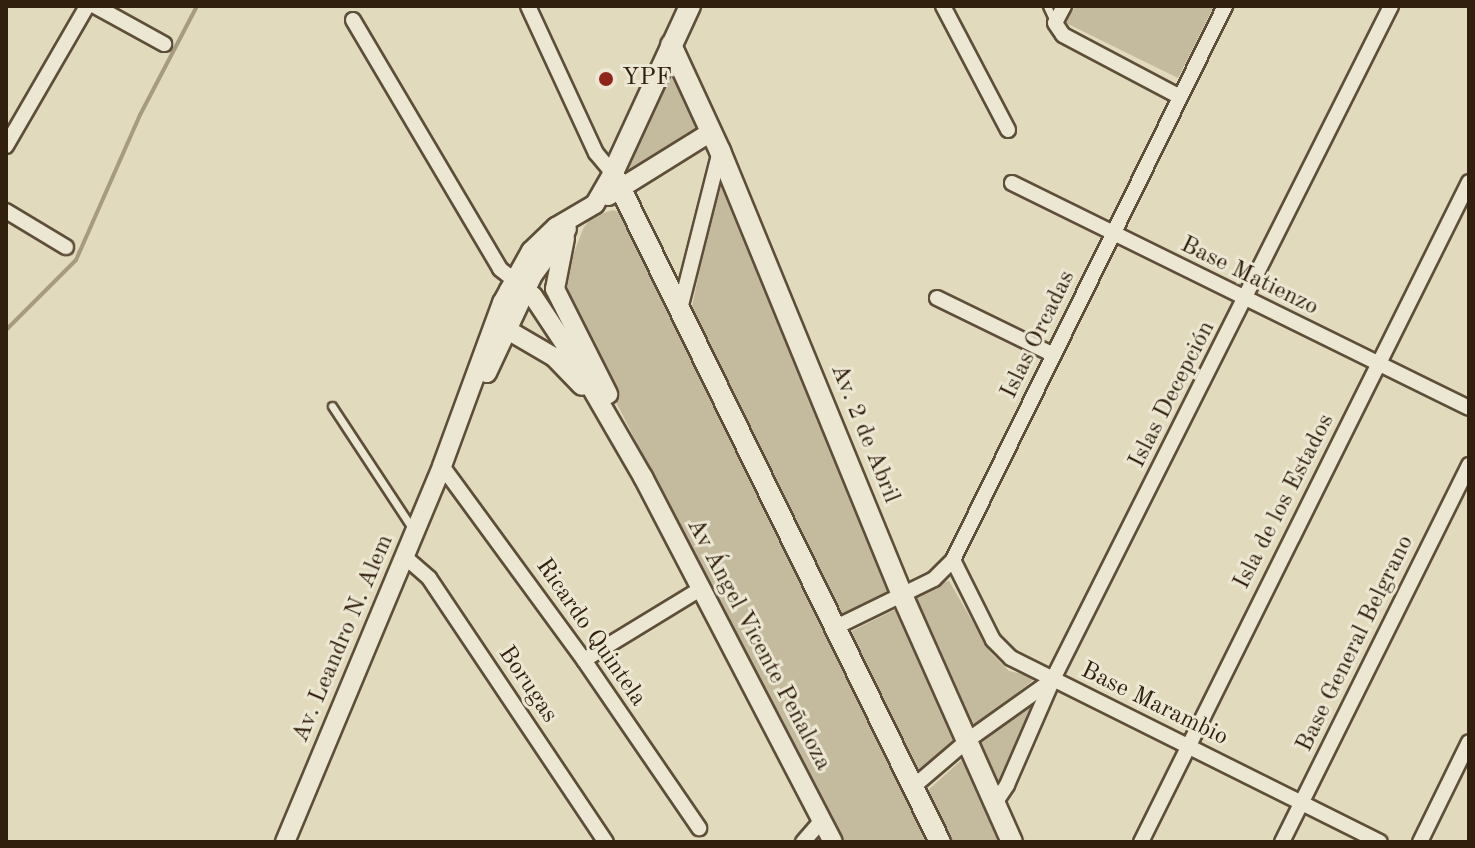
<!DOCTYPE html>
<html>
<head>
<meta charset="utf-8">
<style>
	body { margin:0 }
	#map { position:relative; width:1475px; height:848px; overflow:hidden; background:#e2dabc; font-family:"Old Standard TT",serif }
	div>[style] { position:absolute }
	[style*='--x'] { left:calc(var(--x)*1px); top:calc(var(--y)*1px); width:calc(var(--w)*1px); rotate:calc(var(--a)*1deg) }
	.green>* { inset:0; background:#c4ba9e }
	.stream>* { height:4px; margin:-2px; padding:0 2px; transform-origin:2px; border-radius:2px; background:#a69b80 }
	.roads { filter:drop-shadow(2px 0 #5d4e39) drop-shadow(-2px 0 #5d4e39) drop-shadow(0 2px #5d4e39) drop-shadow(0 -2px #5d4e39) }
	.service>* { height:7px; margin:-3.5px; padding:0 3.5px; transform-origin:3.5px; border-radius:3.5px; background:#ece7d3 }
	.minor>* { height:14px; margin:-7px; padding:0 7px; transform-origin:7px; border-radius:7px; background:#ece7d3 }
	.tertiary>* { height:18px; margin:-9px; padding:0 9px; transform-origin:9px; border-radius:9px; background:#ece7d3 }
	.secondary>* { height:20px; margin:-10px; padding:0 10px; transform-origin:10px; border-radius:10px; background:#ece7d3 }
	.dots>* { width:22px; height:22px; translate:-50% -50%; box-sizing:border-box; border:4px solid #ece7d3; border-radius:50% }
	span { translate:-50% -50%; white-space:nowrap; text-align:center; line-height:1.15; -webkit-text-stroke:6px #ece7d3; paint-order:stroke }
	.poi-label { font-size:24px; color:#31200d }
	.left { translate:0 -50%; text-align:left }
	.street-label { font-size:24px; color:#31200d }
	.frame { position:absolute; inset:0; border:8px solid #31200d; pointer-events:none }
</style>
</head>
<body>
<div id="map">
	<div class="green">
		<i style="clip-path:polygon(1075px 6px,1214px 6px,1178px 78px,1066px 23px)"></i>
		<i style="clip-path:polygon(671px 71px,699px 130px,629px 177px,624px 165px)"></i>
		<i style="clip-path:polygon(721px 169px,892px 591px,840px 615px,691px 311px)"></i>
		<i style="clip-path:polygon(613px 210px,625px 214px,929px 842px,840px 842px,588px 347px,563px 296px,563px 280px,584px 227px,592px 217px)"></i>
		<i style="clip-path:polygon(949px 581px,991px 653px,1009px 671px,1037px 677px,973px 728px,916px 598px,938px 583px)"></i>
		<i style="clip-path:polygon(900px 607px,958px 741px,917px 775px,848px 633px)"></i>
		<i style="clip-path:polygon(1041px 693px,1040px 696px,998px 788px,979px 743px)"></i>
		<i style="clip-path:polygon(965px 757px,1003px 842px,952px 842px,927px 791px)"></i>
	</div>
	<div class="stream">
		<i style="--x:6;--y:330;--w:99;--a:-45"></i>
		<i style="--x:76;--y:260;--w:158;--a:-66.2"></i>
		<i style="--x:140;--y:115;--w:123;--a:-62.4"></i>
	</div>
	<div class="roads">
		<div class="service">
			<i style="--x:1047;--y:6;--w:17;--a:65"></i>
			<i style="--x:332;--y:406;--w:149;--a:56.7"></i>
		</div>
		<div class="minor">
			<i style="--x:95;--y:6;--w:79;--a:28.8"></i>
			<i style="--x:528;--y:6;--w:162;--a:65.2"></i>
			<i style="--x:596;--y:153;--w:26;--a:50"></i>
			<i style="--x:943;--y:6;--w:140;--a:62.3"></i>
			<i style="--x:1064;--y:6;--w:19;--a:118"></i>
			<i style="--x:1055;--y:23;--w:14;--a:56"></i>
			<i style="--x:1063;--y:35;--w:132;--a:27.9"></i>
			<i style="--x:353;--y:20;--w:289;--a:59.4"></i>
			<i style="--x:500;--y:269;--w:18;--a:38"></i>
			<i style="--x:6;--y:146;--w:162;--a:-59.9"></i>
			<i style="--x:1012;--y:183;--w:509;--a:26.21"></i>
			<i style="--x:6;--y:211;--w:70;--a:31"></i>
			<i style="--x:937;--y:298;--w:130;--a:26"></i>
			<i style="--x:680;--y:309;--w:163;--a:-75.8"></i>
			<i style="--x:442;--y:466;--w:240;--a:53.8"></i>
			<i style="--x:584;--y:660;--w:204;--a:55.6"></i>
			<i style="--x:405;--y:557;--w:32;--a:41"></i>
			<i style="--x:429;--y:578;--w:318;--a:56.2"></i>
			<i style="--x:953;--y:560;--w:89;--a:63.4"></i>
			<i style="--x:993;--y:640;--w:25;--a:45"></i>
			<i style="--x:1011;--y:658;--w:412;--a:26.5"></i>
			<i style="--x:834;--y:628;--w:111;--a:-26.1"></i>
			<i style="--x:934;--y:579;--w:27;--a:-45"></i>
			<i style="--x:953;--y:560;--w:617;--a:-63.85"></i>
			<i style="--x:584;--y:660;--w:138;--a:-31.4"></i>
			<i style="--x:913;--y:787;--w:72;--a:-40.5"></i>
			<i style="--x:968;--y:740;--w:103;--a:-35.5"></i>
			<i style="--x:995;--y:803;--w:22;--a:-56"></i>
			<i style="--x:1007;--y:785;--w:116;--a:-66.5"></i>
			<i style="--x:1053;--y:679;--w:753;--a:-63.33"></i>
			<i style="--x:803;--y:842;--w:29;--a:-49"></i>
			<i style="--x:1141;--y:842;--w:737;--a:-63.57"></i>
			<i style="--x:1282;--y:842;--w:421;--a:-63.6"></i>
			<i style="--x:1420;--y:842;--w:111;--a:-63.9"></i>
		</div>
		<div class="tertiary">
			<i style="--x:608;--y:196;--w:121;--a:-31.9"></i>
			<i style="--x:565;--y:238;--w:52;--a:101.1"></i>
			<i style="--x:555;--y:289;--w:118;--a:63.2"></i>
			<i style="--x:509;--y:290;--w:15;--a:4"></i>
			<i style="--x:524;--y:291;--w:10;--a:29"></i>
			<i style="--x:533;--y:296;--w:74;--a:56.5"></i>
			<i style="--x:574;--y:358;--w:138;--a:59.9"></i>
			<i style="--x:643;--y:477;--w:411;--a:62.5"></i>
			<i style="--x:501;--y:320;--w:10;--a:61"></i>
			<i style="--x:506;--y:329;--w:56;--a:30.3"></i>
			<i style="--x:554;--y:357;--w:40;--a:46"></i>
			<i style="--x:487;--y:373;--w:108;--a:-64.9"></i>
			<i style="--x:533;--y:275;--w:57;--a:-53.5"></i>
			<i style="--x:285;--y:842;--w:407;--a:-67.3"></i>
			<i style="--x:442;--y:466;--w:174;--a:-69.8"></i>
			<i style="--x:502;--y:303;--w:60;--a:-60.9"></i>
			<i style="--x:531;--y:251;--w:35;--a:-44"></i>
			<i style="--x:556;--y:227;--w:45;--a:-30.5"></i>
			<i style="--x:595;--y:204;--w:36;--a:-60"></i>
		</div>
		<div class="secondary">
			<i style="--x:690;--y:6;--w:184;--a:114.8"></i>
			<i style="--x:613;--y:173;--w:745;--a:63.95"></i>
			<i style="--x:671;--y:45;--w:117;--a:65.2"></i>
			<i style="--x:720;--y:151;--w:480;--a:67.7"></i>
			<i style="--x:902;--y:595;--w:270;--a:66"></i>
		</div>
	</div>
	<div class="dots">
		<i style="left:606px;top:79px;background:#8f2418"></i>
	</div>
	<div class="poi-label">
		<span class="left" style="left:622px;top:79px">YPF</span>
	</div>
	<div class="street-label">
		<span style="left:1249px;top:277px;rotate:26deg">Base Matienzo</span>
		<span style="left:1039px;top:335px;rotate:-64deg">Islas Orcadas</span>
		<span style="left:1173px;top:395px;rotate:-63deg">Islas Decepción</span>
		<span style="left:864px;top:434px;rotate:68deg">Av. 2 de Abril</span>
		<span style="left:1285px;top:502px;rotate:-63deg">Isla de los Estados</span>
		<span style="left:590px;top:633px;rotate:55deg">Ricardo Quintela</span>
		<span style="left:344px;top:639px;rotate:-67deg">Av. Leandro N. Alem</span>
		<span style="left:1356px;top:644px;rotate:-64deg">Base General Belgrano</span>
		<span style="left:758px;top:645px;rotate:62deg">Av Ángel Vicente Peñaloza</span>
		<span style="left:527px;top:685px;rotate:56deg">Borugas</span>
		<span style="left:1154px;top:705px;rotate:26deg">Base Marambio</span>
	</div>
	<div class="frame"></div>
</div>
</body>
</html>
